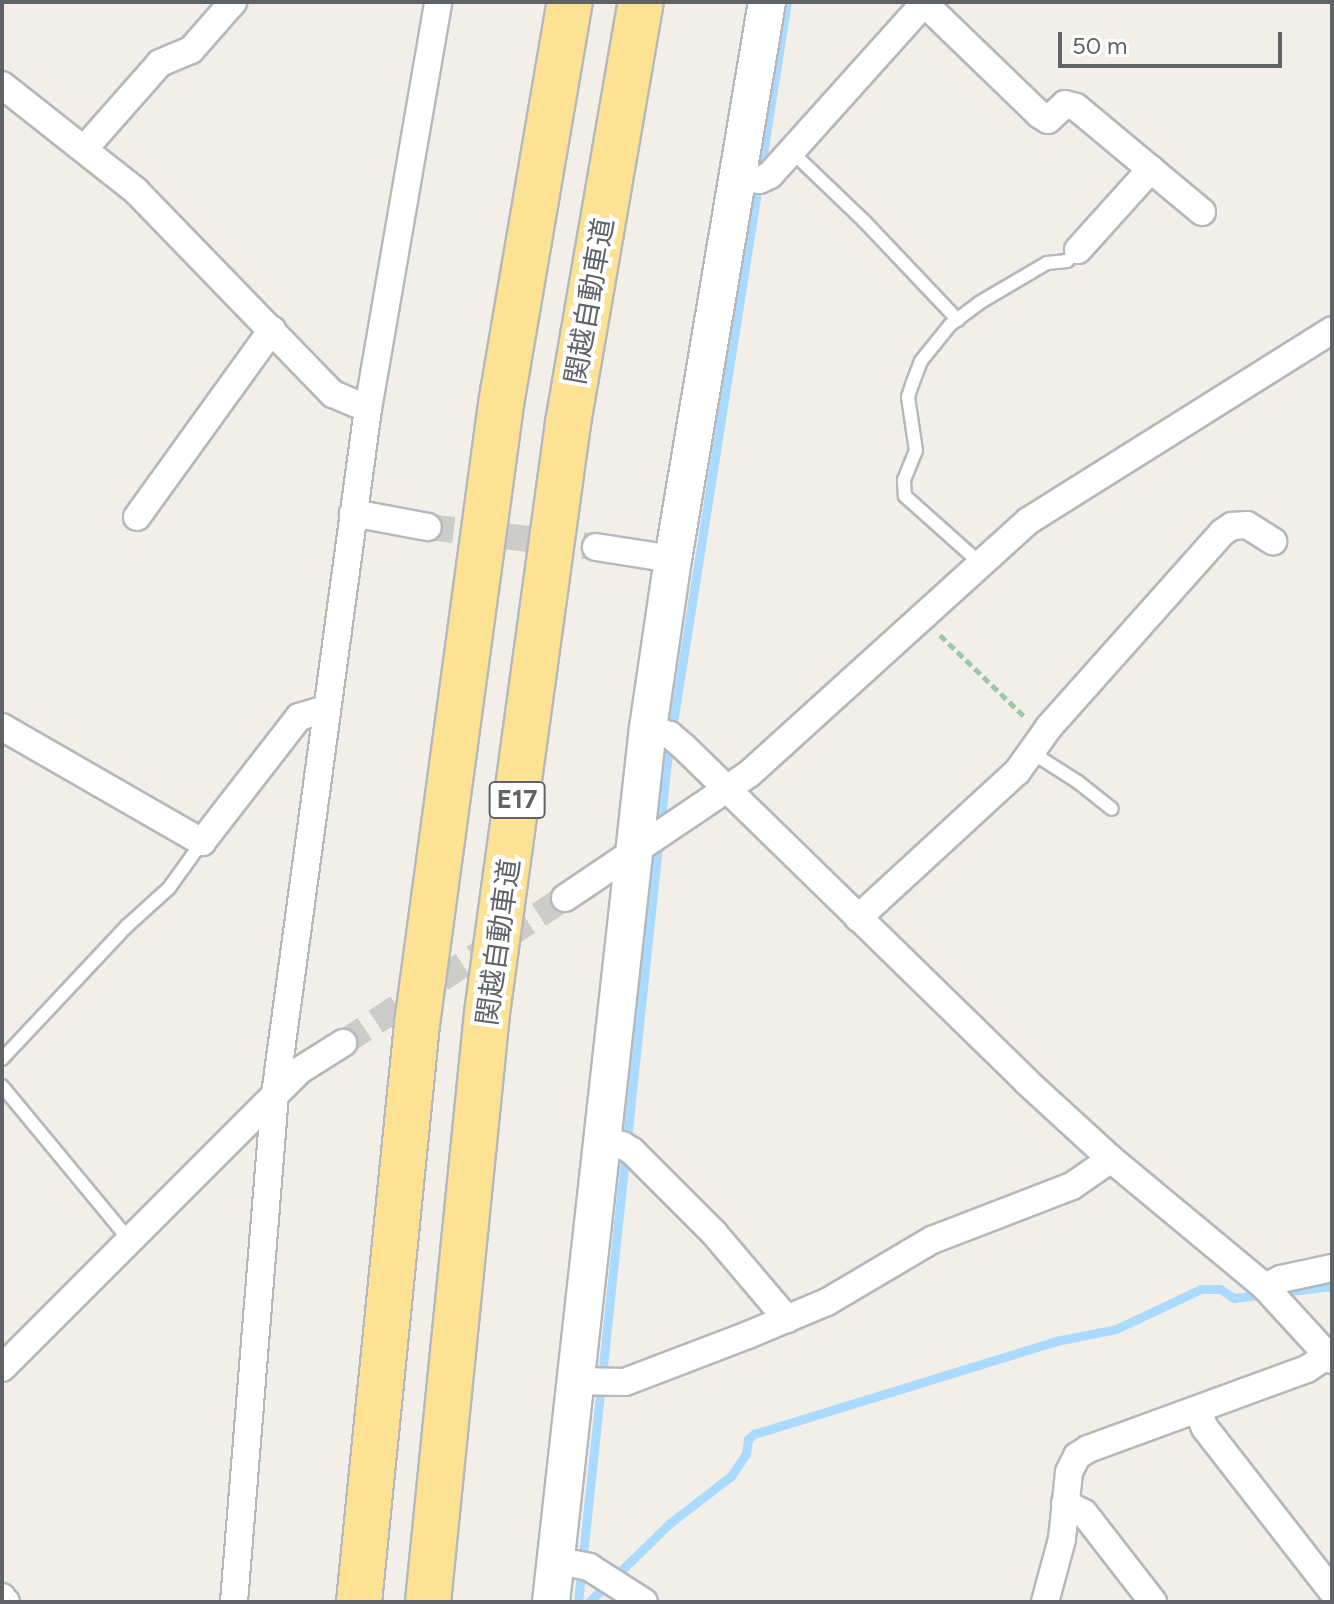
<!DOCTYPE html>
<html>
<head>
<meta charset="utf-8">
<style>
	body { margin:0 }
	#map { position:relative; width:1334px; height:1604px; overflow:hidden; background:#f1efe8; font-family:Figtree,"Noto Sans JP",sans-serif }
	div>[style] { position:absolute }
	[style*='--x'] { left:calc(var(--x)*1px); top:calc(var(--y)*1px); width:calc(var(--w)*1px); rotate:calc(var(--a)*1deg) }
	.stream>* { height:9px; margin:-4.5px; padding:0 4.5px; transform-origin:4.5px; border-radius:4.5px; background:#aadaff }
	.street-tunnel>* { height:26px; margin-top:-13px; transform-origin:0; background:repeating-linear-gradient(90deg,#ccccc8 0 26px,transparent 0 39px) }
	.path>* { height:5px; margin-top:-2.5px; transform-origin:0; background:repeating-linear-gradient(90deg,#9cc7a9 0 8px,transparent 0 12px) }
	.roads { filter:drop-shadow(2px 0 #b5b8bc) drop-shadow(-2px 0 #b5b8bc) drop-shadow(0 2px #b5b8bc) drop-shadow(0 -2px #b5b8bc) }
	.lane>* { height:12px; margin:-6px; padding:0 6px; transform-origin:6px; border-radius:6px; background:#fff }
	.street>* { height:26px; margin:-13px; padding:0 13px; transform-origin:13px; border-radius:13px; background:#fff }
	.secondary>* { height:36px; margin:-18px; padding:0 18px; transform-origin:18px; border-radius:18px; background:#fff }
	.highway>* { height:44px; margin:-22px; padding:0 22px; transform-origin:22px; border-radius:22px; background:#fde293 }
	span { translate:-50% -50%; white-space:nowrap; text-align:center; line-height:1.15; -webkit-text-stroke:8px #fff; paint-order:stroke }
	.shield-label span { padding:2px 6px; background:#fff; border:2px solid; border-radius:6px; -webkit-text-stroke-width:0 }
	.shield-label { font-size:26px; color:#5f6368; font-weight:700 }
	.street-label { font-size:28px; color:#5f6368 }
	.frame { position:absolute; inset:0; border:4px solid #5f6368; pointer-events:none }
	.scale { position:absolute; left:1058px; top:32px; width:224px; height:36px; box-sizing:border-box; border:4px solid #5f6368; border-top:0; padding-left:10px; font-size:24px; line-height:28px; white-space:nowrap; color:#5f6368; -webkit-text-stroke:6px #fff; paint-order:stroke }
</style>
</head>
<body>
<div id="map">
	<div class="stream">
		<i style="--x:578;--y:1602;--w:846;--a:-83.96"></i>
		<i style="--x:667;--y:761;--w:768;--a:-81.02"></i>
		<i style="--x:589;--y:1602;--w:113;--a:-44.3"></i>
		<i style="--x:670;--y:1523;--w:77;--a:-37.6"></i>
		<i style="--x:731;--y:1476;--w:27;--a:-56"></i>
		<i style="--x:746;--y:1454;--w:15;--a:-82"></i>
		<i style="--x:748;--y:1439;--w:8;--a:-40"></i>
		<i style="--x:754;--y:1434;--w:316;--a:-17.1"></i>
		<i style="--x:1056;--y:1341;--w:61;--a:-11.3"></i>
		<i style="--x:1116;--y:1329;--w:94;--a:-25.2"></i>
		<i style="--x:1201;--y:1289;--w:19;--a:0"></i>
		<i style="--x:1220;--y:1289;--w:17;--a:33"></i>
		<i style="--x:1234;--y:1298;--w:99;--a:-7"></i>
	</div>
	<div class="street-tunnel">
		<i style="--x:428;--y:527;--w:169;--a:6.8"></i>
		<i style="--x:343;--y:1043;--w:265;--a:-33.2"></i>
	</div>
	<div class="path">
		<i style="--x:940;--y:635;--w:118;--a:44"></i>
	</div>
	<div class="roads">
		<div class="lane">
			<i style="--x:791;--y:151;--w:103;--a:43.8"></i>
			<i style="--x:865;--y:222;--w:135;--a:46.5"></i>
			<i style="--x:980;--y:563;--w:101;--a:-138.2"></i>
			<i style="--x:905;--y:496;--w:16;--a:-94"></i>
			<i style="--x:904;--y:480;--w:31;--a:-68"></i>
			<i style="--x:916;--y:451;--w:55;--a:-98.4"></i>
			<i style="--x:908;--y:397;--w:16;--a:-72"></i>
			<i style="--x:913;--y:382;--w:22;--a:-69"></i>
			<i style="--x:921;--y:361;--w:46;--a:-51.1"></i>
			<i style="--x:950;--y:325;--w:36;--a:-37"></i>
			<i style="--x:979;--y:303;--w:79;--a:-30.5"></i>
			<i style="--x:1047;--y:263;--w:20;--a:-6"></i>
			<i style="--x:1067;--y:261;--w:16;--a:-45"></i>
			<i style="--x:1031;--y:752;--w:56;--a:32.6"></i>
			<i style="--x:1078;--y:782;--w:43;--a:38.5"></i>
			<i style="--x:2;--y:1059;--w:183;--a:-46.8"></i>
			<i style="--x:127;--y:926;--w:57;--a:-42.1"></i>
			<i style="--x:169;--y:888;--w:57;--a:-54.3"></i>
			<i style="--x:2;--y:1086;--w:201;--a:50.4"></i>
		</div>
		<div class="street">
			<i style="--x:924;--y:3;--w:161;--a:44"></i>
			<i style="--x:1040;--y:115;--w:9;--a:32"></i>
			<i style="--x:1048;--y:120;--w:23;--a:-43"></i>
			<i style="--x:1065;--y:104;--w:11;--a:15"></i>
			<i style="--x:1076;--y:107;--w:164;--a:39.8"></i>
			<i style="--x:2;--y:85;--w:171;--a:38.3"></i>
			<i style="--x:136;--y:191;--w:283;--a:45.9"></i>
			<i style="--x:333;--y:394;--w:38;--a:23"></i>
			<i style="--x:85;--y:148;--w:113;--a:-48.6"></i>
			<i style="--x:160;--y:63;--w:34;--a:-23"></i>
			<i style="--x:191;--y:50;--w:64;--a:-48.8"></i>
			<i style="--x:735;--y:177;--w:25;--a:7"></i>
			<i style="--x:760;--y:180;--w:11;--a:-27"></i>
			<i style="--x:770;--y:175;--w:232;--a:-48.1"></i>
			<i style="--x:1078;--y:250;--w:109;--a:-48"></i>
			<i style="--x:353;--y:513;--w:76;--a:10.6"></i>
			<i style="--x:137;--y:517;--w:231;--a:-54.2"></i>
			<i style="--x:596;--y:547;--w:78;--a:8.9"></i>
			<i style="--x:2;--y:727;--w:231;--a:29.9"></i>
			<i style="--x:202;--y:842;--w:158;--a:-52.2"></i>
			<i style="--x:299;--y:717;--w:27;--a:-17"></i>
			<i style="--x:648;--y:728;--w:23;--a:18"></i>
			<i style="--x:670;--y:735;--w:18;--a:41"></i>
			<i style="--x:684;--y:747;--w:479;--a:44.3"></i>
			<i style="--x:1027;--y:1082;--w:114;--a:42.5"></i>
			<i style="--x:1111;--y:1159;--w:200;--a:39.7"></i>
			<i style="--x:1265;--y:1287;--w:99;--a:47.5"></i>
			<i style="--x:565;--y:898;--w:222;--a:-34"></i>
			<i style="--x:749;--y:774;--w:377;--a:-42.2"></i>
			<i style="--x:1028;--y:521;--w:359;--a:-32.1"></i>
			<i style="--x:858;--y:918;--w:216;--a:-42.6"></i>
			<i style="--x:1017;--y:772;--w:55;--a:-54.6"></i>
			<i style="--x:1049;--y:727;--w:261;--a:-48.3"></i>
			<i style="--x:1223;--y:532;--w:11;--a:-34"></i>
			<i style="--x:1232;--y:526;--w:15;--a:-4"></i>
			<i style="--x:1247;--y:525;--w:31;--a:32"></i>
			<i style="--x:603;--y:1140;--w:20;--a:15"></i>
			<i style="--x:622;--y:1145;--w:12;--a:31"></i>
			<i style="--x:632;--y:1151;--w:116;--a:45"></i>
			<i style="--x:714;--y:1233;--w:113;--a:49.7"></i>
			<i style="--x:1265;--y:1287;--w:18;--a:-27"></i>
			<i style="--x:1281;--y:1279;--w:52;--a:-12.2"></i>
			<i style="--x:2;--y:1368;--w:421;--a:-45"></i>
			<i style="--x:300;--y:1070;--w:51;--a:-32.1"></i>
			<i style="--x:575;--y:1381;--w:50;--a:1.1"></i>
			<i style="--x:625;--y:1382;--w:132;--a:-20.9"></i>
			<i style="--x:748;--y:1335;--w:86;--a:-22.7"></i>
			<i style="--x:827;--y:1302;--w:122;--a:-30.6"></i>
			<i style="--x:932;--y:1240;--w:150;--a:-21.1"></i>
			<i style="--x:1072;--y:1186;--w:47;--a:-34.7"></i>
			<i style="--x:1198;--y:1411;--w:18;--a:68"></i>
			<i style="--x:1205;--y:1428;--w:207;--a:52.1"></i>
			<i style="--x:1065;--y:1503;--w:21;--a:28"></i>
			<i style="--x:1084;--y:1513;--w:113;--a:52.2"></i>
			<i style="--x:554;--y:1560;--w:36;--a:11"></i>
			<i style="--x:589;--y:1567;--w:65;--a:32.5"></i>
			<i style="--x:2;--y:1597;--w:6;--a:51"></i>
			<i style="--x:234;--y:1602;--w:509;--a:-85.38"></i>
			<i style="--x:275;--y:1095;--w:692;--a:-82.28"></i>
			<i style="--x:368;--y:409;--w:413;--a:-80.2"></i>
			<i style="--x:1045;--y:1602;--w:65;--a:-74.9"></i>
			<i style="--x:1062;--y:1539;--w:67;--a:-84"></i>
			<i style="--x:1069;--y:1472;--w:18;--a:-63"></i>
			<i style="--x:1077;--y:1456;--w:13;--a:-32"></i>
			<i style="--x:1088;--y:1449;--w:233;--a:-20.1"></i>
			<i style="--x:1307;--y:1369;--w:25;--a:-34"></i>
		</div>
		<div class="secondary">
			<i style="--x:551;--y:1602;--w:879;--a:-83.67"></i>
			<i style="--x:648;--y:728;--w:171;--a:-81.6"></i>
			<i style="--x:673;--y:559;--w:565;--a:-80.42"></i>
		</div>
		<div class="highway">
			<i style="--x:359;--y:1602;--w:581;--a:-84.27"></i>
			<i style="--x:417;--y:1024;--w:626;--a:-82.28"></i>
			<i style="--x:501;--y:404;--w:408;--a:-80.3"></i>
			<i style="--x:428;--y:1602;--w:592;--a:-84.28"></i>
			<i style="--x:487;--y:1013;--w:596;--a:-82.18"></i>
			<i style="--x:568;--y:423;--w:427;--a:-80.2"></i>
		</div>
	</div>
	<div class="shield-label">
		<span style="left:517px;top:800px">E17</span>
	</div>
	<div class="street-label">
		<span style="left:589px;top:301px;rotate:-80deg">関越自動車道</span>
		<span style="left:498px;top:942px;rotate:-82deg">関越自動車道</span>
	</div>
	<div class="frame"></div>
	<div class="scale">50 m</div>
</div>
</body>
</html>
